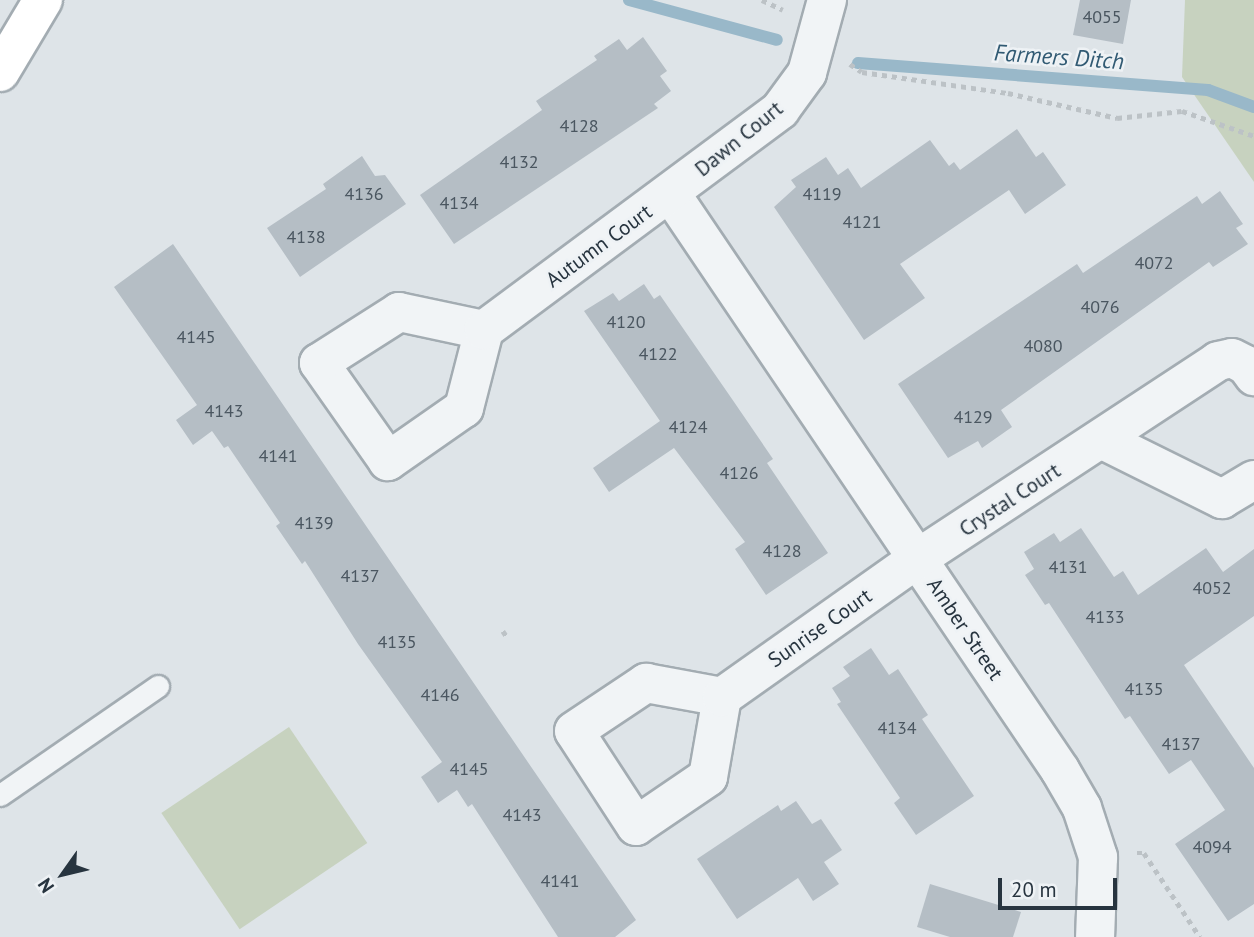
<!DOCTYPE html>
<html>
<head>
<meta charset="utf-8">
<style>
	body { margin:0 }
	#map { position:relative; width:1254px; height:937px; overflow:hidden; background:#dee4e8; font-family:"PT Sans",sans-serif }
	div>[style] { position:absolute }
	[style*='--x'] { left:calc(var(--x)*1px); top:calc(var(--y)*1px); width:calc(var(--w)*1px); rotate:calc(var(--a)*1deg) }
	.green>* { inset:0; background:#c7d2bf; transform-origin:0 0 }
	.stream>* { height:12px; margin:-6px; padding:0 6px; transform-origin:6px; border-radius:6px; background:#99b8c9 }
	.building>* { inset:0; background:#b5bec5 }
	.path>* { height:4.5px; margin-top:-2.25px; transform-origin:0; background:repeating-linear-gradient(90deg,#bcc2c6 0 5px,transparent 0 10px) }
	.roads { filter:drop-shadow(2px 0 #a3acb2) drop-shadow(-2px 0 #a3acb2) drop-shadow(0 2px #a3acb2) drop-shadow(0 -2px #a3acb2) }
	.lane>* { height:21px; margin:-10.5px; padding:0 10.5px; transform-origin:10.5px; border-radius:10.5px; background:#f1f4f6 }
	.street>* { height:38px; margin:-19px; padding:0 19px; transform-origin:19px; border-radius:19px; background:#f1f4f6 }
	.highway>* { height:38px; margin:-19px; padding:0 19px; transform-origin:19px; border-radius:19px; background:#fff }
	span { translate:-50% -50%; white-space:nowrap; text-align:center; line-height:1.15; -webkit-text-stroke:5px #eef2f5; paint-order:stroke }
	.number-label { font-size:18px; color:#4a5660 }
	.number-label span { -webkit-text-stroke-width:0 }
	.street-label { font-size:21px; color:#27343f }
	.water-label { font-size:23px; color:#315a73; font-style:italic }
	.north { position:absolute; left:28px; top:839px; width:70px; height:70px; -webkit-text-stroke:5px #eef2f5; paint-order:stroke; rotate:236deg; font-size:19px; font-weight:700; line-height:28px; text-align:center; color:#27343f }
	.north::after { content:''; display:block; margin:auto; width:24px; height:32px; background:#27343f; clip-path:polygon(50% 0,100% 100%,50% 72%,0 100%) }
	.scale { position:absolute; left:998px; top:878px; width:119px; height:32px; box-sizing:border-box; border:4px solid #27343f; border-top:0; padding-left:9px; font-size:21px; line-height:24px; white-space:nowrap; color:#27343f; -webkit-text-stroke:5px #eef2f5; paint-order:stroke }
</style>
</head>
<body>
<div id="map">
	<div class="green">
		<i style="clip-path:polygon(1185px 0,1254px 0,1254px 182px,1182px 77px)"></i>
		<i style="left:289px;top:727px;width:140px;height:154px;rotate:56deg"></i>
	</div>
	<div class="stream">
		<i style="--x:629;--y:0;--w:153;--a:15.1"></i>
		<i style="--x:858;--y:63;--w:351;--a:4.4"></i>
		<i style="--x:1208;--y:90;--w:49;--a:20.3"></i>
	</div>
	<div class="building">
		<i style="clip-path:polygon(1080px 0,1131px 0,1123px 44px,1073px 35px)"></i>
		<i style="clip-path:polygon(643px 37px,667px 71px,660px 76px,671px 91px,654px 104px,658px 108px,454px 244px,420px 195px,542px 110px,536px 101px,597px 60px,594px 56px,619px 39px,627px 50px)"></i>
		<i style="clip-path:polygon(1017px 129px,1036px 157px,1043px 152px,1066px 185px,1025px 214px,1009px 190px,900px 264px,925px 298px,864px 340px,774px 207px,796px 187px,791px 180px,826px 157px,838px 175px,848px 168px,861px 188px,930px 140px,949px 166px,954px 162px,960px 170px)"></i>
		<i style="clip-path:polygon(362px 156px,375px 176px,385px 175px,406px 204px,300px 277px,267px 228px,326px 189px,323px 184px)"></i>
		<i style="clip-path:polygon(1220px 191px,1243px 224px,1236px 228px,1248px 244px,1213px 267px,1209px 262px,1001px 410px,1012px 427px,982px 448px,978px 441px,948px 458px,898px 384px,1077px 264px,1083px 273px,1197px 196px,1202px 204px)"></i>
		<i style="clip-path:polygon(173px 244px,636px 920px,615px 937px,558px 937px,472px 804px,468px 807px,457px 790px,438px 803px,421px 777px,442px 762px,358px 644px,305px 561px,302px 564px,276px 526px,280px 523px,228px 446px,224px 448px,212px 431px,193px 445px,176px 420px,197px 405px,114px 287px)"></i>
		<i style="clip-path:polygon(644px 284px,654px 299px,660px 295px,732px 399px,773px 459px,767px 463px,828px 553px,766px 595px,735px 549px,745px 542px,674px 448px,609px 492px,593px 468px,660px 421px,584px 311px,613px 293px,619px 301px)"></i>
		<i style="clip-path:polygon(1081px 528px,1114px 577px,1123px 571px,1138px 595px,1206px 548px,1223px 572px,1254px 549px,1254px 616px,1184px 665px,1254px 768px,1254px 904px,1228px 921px,1175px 844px,1225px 810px,1191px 760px,1169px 774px,1130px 716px,1125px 719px,1049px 603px,1045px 605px,1025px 575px,1034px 569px,1024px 552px,1054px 533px,1060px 542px)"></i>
		<i style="clip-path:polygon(871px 648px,889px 675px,898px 669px,928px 715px,922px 719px,974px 796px,916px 835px,894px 803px,900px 798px,837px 704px,841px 702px,832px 688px,850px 676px,843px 667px)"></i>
		<i style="clip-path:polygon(796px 801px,812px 824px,821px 819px,842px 850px,824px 862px,839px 884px,813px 901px,798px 878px,737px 919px,697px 859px,778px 805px,781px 811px)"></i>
		<i style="clip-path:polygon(930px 884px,1021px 912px,1013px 937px,950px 937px,917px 927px)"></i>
	</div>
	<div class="path">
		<i style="--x:762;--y:0;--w:23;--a:25"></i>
		<i style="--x:850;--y:64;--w:14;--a:34"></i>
		<i style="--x:862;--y:72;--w:148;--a:8.2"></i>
		<i style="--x:1008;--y:93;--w:112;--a:12.9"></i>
		<i style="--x:1117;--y:118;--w:65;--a:-6.1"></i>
		<i style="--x:1182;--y:111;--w:76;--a:19.1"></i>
		<i style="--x:503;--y:631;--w:7;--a:56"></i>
		<i style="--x:1137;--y:853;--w:7;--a:0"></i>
		<i style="--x:1144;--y:853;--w:101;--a:56.3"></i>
	</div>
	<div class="roads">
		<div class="lane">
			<i style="--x:0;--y:795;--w:192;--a:-34.6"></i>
		</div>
		<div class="street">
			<i style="--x:671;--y:194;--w:695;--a:55.97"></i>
			<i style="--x:1060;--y:770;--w:44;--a:59.9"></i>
			<i style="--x:1082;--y:808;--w:52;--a:71.9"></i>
			<i style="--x:1098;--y:857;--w:80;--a:92.1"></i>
			<i style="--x:399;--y:312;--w:87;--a:12"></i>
			<i style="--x:484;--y:330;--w:81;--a:104.4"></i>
			<i style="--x:464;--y:408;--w:93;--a:145.1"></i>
			<i style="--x:388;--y:461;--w:120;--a:-125.1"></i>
			<i style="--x:319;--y:363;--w:95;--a:-32.5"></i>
			<i style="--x:484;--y:330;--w:369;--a:-36.6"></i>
			<i style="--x:780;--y:110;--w:46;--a:-53.9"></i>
			<i style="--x:807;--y:73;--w:76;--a:-74.7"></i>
			<i style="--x:1103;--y:440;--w:133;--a:26.4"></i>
			<i style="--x:1222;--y:499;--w:37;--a:-31"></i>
			<i style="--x:646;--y:683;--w:77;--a:10.4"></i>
			<i style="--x:722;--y:697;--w:81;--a:99.9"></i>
			<i style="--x:708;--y:777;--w:87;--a:145.8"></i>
			<i style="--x:636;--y:826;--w:113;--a:-123.1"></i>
			<i style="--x:574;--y:731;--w:87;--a:-33.7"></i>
			<i style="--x:722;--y:697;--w:239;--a:-35.3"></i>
			<i style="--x:917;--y:559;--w:360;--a:-33.3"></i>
			<i style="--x:1218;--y:361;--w:14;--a:-12"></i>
			<i style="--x:1232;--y:358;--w:16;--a:27"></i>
			<i style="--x:1246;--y:365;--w:14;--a:54"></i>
		</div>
		<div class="highway">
			<i style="--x:0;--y:72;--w:84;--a:-59.2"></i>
		</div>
	</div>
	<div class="number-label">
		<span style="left:1102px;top:17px">4055</span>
		<span style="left:579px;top:126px">4128</span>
		<span style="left:519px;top:162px">4132</span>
		<span style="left:364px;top:194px">4136</span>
		<span style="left:822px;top:194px">4119</span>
		<span style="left:459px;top:203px">4134</span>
		<span style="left:862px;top:222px">4121</span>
		<span style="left:306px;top:237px">4138</span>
		<span style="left:1154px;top:263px">4072</span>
		<span style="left:1100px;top:307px">4076</span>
		<span style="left:626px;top:322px">4120</span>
		<span style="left:196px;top:337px">4145</span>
		<span style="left:1043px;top:346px">4080</span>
		<span style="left:658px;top:354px">4122</span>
		<span style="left:224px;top:411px">4143</span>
		<span style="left:973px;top:417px">4129</span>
		<span style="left:688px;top:427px">4124</span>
		<span style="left:278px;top:456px">4141</span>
		<span style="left:739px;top:473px">4126</span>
		<span style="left:314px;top:523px">4139</span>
		<span style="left:782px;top:551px">4128</span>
		<span style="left:1068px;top:567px">4131</span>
		<span style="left:360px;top:576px">4137</span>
		<span style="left:1212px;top:588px">4052</span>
		<span style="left:1105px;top:617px">4133</span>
		<span style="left:397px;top:642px">4135</span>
		<span style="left:1144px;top:689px">4135</span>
		<span style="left:440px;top:695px">4146</span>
		<span style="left:897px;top:728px">4134</span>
		<span style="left:1181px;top:744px">4137</span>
		<span style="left:469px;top:769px">4145</span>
		<span style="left:522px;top:815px">4143</span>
		<span style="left:1212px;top:847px">4094</span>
		<span style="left:560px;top:881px">4141</span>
	</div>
	<div class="street-label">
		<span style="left:739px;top:139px;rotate:-39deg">Dawn Court</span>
		<span style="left:599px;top:246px;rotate:-36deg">Autumn Court</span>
		<span style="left:1010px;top:500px;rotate:-33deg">Crystal Court</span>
		<span style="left:820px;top:628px;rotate:-35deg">Sunrise Court</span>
		<span style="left:965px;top:629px;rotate:56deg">Amber Street</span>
	</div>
	<div class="water-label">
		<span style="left:1059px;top:57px;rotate:4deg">Farmers Ditch</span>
	</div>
	<div class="north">N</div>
	<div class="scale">20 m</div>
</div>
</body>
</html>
